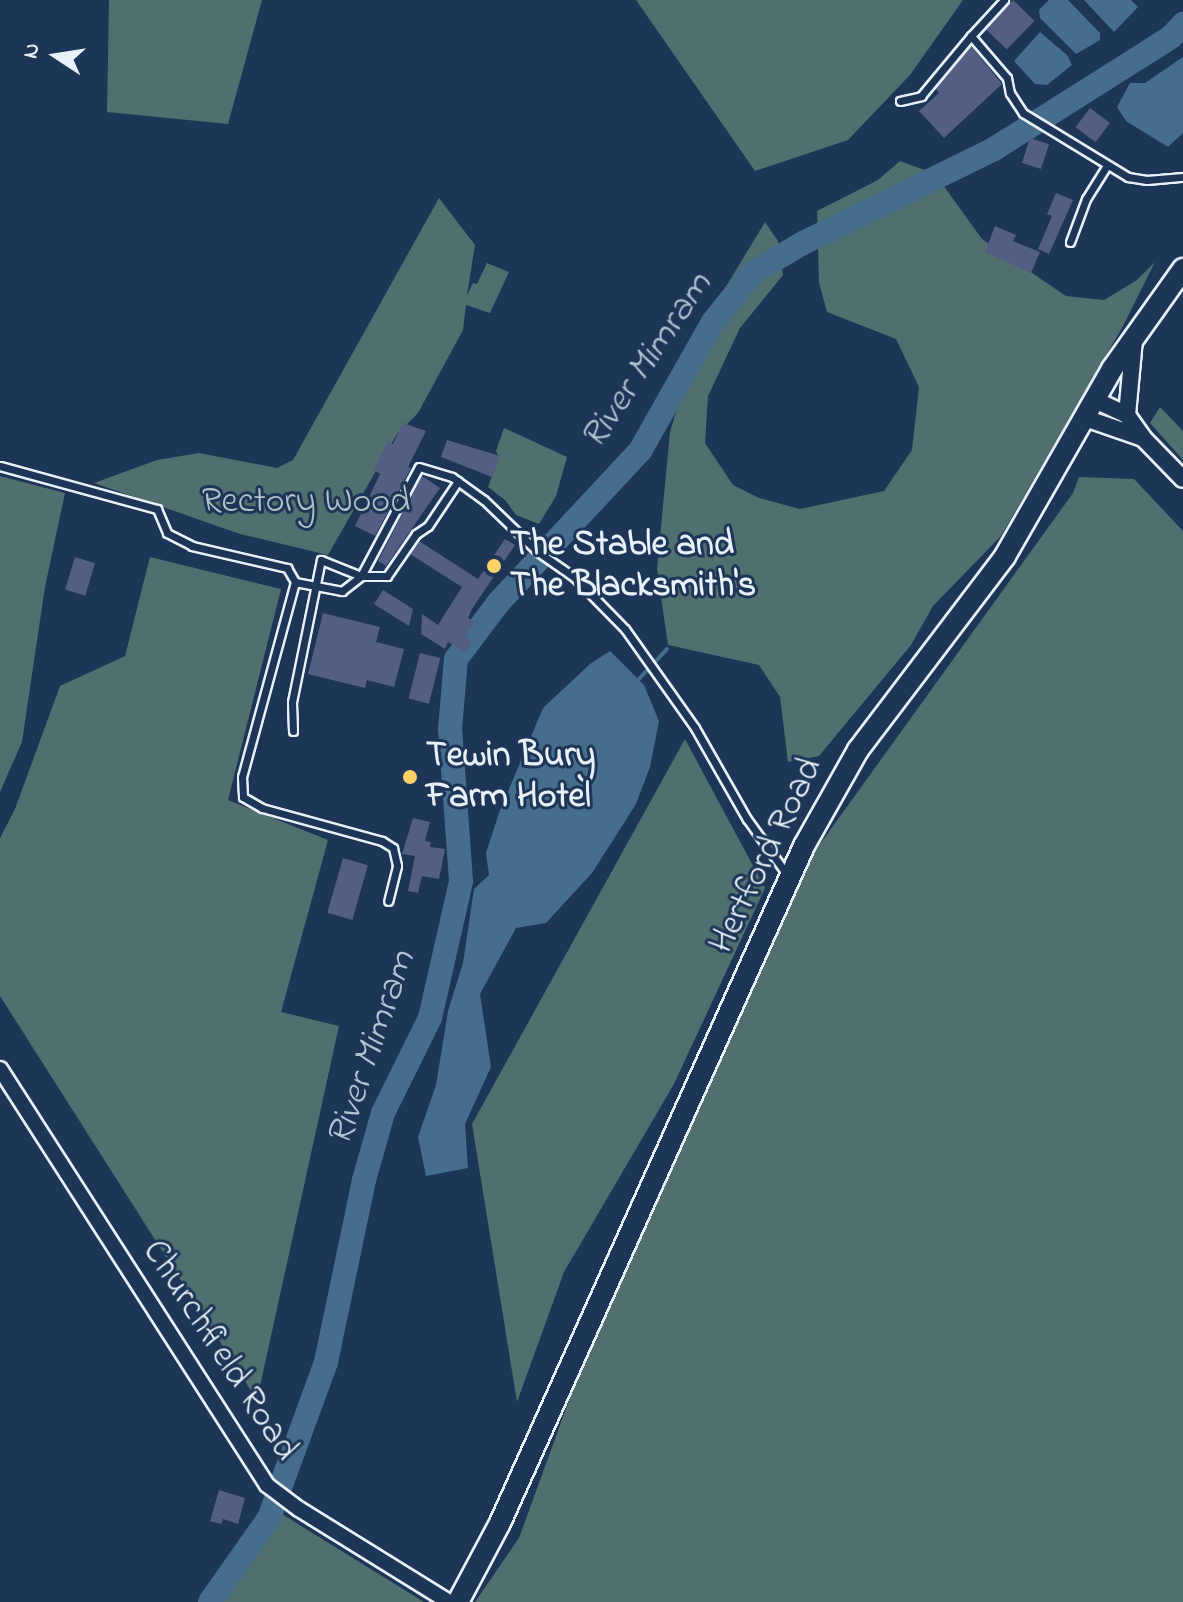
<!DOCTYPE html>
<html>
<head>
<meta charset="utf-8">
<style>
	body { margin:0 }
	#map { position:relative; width:1183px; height:1602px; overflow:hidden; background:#1d3557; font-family:"Indie Flower",sans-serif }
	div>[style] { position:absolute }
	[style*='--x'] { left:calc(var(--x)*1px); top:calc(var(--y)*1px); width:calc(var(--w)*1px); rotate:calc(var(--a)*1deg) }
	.green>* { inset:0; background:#506f6e }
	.water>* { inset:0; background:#456e8c }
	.stream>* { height:4px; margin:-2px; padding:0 2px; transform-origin:2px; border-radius:2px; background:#456e8c }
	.river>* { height:24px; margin:-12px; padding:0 12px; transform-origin:12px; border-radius:12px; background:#456e8c }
	.building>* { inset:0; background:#545d84; transform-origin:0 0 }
	.roads { filter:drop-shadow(2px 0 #e8f1f8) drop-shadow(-2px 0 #e8f1f8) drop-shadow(0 2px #e8f1f8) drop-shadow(0 -2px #e8f1f8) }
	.service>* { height:7px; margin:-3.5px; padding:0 3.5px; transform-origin:3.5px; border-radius:3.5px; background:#1d3557 }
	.minor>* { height:14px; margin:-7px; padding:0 7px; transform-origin:7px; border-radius:7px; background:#1d3557 }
	.tertiary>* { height:16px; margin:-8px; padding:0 8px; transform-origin:8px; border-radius:8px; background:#1d3557 }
	.secondary>* { height:20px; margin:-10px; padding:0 10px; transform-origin:10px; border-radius:10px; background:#1d3557 }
	.dots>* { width:22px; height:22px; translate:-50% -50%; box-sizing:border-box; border:4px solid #1d3557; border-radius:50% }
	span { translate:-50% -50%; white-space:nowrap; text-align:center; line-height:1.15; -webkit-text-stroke:6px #1d3557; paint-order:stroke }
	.park-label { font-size:36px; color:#b3c4c8 }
	.poi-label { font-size:36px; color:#e8f1f8; font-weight:700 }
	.left { translate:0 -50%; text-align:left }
	.street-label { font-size:36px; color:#e8f1f8 }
	.water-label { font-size:38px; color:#afc3d2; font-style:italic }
	.north { position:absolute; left:16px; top:16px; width:80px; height:80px; -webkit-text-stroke:6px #1d3557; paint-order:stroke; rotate:282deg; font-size:22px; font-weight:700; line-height:32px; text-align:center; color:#e8f1f8 }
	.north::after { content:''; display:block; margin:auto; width:28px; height:36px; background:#e8f1f8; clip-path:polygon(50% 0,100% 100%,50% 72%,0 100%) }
</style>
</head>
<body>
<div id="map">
	<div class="green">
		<i style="clip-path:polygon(109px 0,262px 0,228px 124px,107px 112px)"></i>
		<i style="clip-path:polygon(636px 0,963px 0,910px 75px,848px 140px,755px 171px)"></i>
		<i style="clip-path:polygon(900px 161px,935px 174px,982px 239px,1066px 296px,1104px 300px,1137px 280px,1155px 262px,1123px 326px,1001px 536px,933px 606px,911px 645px,819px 756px,788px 762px,780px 697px,759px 665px,668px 645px,657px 569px,670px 432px,701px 328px,765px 222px,778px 241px,783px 275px,740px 328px,708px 396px,705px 443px,733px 485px,759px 498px,800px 509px,884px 491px,912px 450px,919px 387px,896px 339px,827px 312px,819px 283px,817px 211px,878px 180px)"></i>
		<i style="clip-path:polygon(439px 198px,475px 245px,467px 295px,473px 283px,477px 284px,487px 263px,509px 272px,490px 313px,466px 305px,463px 330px,418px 413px,397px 434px,328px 555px,240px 534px,94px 483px,157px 460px,199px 453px,277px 468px,293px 460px)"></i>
		<i style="clip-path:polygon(1160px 407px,1183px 431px,1183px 460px,1150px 423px)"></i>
		<i style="clip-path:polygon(504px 428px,567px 457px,556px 496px,539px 524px,516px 515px,505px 500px,488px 487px,499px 457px,496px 451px)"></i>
		<i style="clip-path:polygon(0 476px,65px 493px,45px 587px,22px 742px,0 792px)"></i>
		<i style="clip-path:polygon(1079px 477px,1134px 479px,1183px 531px,1183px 1602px,475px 1602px,519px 1538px,572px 1392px,810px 858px,1073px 493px)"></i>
		<i style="clip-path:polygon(150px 557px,281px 589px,228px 800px,328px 840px,281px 1012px,339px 1026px,257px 1400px,0 996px,0 838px,15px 809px,60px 686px,125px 656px)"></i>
		<i style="clip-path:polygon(685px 739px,765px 888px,674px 1084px,564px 1272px,517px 1402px,472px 1124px)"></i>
		<i style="clip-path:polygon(269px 1506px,424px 1602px,200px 1602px)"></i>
	</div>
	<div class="water">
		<i style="clip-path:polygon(1049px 0,1068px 0,1100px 33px,1100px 40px,1076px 54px,1040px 18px,1039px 10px)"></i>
		<i style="clip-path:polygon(1084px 0,1131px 0,1138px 7px,1114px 32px)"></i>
		<i style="clip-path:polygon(1040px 32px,1067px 55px,1072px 65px,1047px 85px,1035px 84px,1014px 61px)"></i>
		<i style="clip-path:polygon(1183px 57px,1183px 133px,1168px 147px,1126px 121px,1117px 107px,1130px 83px,1145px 83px)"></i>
		<i style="clip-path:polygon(610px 651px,644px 685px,659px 721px,650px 767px,636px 804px,592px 873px,546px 923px,516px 928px,480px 994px,491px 1067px,465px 1124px,468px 1168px,426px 1176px,418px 1137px,436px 1085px,448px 1011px,463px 963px,474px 889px,489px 875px,486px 853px,499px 813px,543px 708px,590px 664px)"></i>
	</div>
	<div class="stream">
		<i style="--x:639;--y:679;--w:41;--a:-47"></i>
	</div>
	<div class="river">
		<i style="--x:210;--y:1602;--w:103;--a:-54.9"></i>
		<i style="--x:269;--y:1518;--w:166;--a:-69.9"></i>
		<i style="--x:326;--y:1362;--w:186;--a:-78.2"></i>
		<i style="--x:364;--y:1180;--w:70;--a:-74.2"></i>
		<i style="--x:383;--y:1113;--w:106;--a:-63.7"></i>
		<i style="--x:430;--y:1018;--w:140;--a:-77.2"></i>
		<i style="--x:461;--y:881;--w:152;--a:-94.1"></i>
		<i style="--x:450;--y:729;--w:70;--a:-85.1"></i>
		<i style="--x:456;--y:659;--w:71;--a:-53"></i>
		<i style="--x:499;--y:602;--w:207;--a:-47"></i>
		<i style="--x:640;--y:451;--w:148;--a:-60.5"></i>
		<i style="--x:713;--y:322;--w:63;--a:-51.5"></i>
		<i style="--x:752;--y:273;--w:59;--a:-30.5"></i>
		<i style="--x:803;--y:243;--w:213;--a:-26.2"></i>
		<i style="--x:994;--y:149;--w:209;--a:-32.3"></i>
		<i style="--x:1171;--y:37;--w:18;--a:-47"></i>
	</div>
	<div class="building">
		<i style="left:1013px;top:0;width:30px;height:40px;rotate:44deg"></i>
		<i style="clip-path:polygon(971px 46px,1002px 84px,944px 138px,919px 111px,939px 93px,936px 89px)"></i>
		<i style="left:1090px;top:108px;width:25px;height:24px;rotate:37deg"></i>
		<i style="left:1030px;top:138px;width:20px;height:26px;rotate:18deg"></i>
		<i style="clip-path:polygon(1056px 193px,1073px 200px,1049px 254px,1038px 249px,1052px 216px,1047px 214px)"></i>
		<i style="clip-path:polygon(995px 226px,1016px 235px,1013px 241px,1040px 252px,1031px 273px,985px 252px)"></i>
		<i style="clip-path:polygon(403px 423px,426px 431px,408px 467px,411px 468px,375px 536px,355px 526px,380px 474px,374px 470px,388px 441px,393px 444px)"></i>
		<i style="clip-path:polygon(447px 440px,500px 456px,492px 477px,441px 457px)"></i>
		<i style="clip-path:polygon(422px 476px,440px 488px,386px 566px,378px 561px)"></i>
		<i style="clip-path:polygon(505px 539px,515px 545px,472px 609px,468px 618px,475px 622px,465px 637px,472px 642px,465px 653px,448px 642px,445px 649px,421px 634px,422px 614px,438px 625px,462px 587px,410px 554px,419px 541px,478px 579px)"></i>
		<i style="left:75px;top:557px;width:21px;height:34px;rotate:17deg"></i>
		<i style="clip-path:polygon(383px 590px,413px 609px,409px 626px,374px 604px)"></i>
		<i style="clip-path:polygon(323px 613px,380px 627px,376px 642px,404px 649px,394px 687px,367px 680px,365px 688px,308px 674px)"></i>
		<i style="left:420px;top:653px;width:21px;height:47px;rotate:14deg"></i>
		<i style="clip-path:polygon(413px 818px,430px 822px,425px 841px,431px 842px,430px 847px,445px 849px,439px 879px,422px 876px,418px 893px,408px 891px,415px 856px,402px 854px)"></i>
		<i style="left:343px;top:858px;width:26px;height:57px;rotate:16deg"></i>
		<i style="clip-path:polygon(219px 1490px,245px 1498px,238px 1524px,223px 1519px,221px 1524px,210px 1521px)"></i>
	</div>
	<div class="roads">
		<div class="service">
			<i style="--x:1004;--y:0;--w:49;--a:132.5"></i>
			<i style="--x:971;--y:36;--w:55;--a:49.4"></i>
			<i style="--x:1007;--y:78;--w:15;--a:79"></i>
			<i style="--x:1010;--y:93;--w:24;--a:57"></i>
			<i style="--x:1023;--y:113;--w:123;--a:31.4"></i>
			<i style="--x:1128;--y:177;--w:19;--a:9"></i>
			<i style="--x:1147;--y:180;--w:36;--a:-5"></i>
			<i style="--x:900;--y:101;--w:22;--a:-13"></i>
			<i style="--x:921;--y:96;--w:78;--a:-50.2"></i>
			<i style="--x:1070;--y:242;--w:46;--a:-69.6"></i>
			<i style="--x:1086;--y:199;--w:40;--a:-58"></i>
			<i style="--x:0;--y:466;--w:163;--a:15.3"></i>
			<i style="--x:157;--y:509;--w:26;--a:67"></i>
			<i style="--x:167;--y:533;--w:28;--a:27"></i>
			<i style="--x:192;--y:546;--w:98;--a:13"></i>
			<i style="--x:287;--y:568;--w:16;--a:60"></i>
			<i style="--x:295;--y:582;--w:48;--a:10.8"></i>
			<i style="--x:342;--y:591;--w:24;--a:-38"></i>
			<i style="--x:361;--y:576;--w:123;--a:-62"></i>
			<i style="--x:419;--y:467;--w:34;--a:17"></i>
			<i style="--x:452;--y:477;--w:39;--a:36"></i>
			<i style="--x:484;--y:500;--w:75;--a:43.9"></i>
			<i style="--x:538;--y:552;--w:44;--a:34.8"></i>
			<i style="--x:574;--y:577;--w:73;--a:45.6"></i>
			<i style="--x:625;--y:629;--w:121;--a:54.7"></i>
			<i style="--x:695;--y:728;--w:105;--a:60.3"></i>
			<i style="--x:747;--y:819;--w:67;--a:54.2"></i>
			<i style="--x:295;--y:582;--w:202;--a:105.2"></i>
			<i style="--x:242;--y:777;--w:20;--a:87"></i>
			<i style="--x:243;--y:797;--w:22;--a:30"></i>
			<i style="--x:262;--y:808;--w:124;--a:15.4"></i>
			<i style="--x:382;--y:841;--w:13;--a:32"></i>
			<i style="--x:393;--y:848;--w:18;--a:77"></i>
			<i style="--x:397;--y:866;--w:36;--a:104"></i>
			<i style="--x:293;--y:731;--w:29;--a:-92"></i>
			<i style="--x:292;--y:702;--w:145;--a:-78.5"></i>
			<i style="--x:321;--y:560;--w:43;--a:21.8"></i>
			<i style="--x:361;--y:576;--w:26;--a:0"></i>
			<i style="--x:387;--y:576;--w:51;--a:-55.4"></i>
			<i style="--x:416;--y:534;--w:14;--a:-34"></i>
			<i style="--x:428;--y:526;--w:54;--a:-56.3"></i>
		</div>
		<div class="minor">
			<i style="--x:0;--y:1069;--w:494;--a:57.3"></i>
			<i style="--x:267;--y:1485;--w:40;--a:37"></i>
			<i style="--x:299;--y:1509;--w:176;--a:31.8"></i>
		</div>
		<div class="tertiary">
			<i style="--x:1095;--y:400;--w:35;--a:25"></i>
			<i style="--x:1127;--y:415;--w:28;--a:55"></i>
			<i style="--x:1143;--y:438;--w:57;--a:45.7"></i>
			<i style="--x:1127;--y:415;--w:76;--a:-84.7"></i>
			<i style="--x:1085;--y:418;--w:61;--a:19"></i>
		</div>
		<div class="secondary">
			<i style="--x:458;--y:1602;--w:89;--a:-62"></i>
			<i style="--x:500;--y:1523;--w:742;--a:-65.82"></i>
			<i style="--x:804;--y:846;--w:110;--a:-60.6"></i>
			<i style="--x:858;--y:750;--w:243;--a:-52.8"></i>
			<i style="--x:1005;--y:556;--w:215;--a:-60.2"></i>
			<i style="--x:1112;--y:369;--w:123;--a:-54.6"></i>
		</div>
	</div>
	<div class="dots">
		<i style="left:494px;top:566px;background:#ffd166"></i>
		<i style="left:410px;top:777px;background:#ffd166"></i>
	</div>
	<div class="park-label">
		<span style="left:306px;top:503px">Rectory Wood</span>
	</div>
	<div class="poi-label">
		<span class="left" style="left:510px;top:566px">The Stable and<br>The Blacksmith's</span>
		<span class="left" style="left:426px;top:777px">Tewin Bury<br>Farm Hotel</span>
	</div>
	<div class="street-label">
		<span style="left:767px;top:856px;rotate:-64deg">Hertford Road</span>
		<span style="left:219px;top:1351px;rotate:57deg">Churchfield Road</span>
	</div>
	<div class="water-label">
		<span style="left:648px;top:362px;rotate:-56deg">River Mimram</span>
		<span style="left:373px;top:1049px;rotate:-71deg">River Mimram</span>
	</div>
	<div class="north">N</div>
</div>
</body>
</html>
